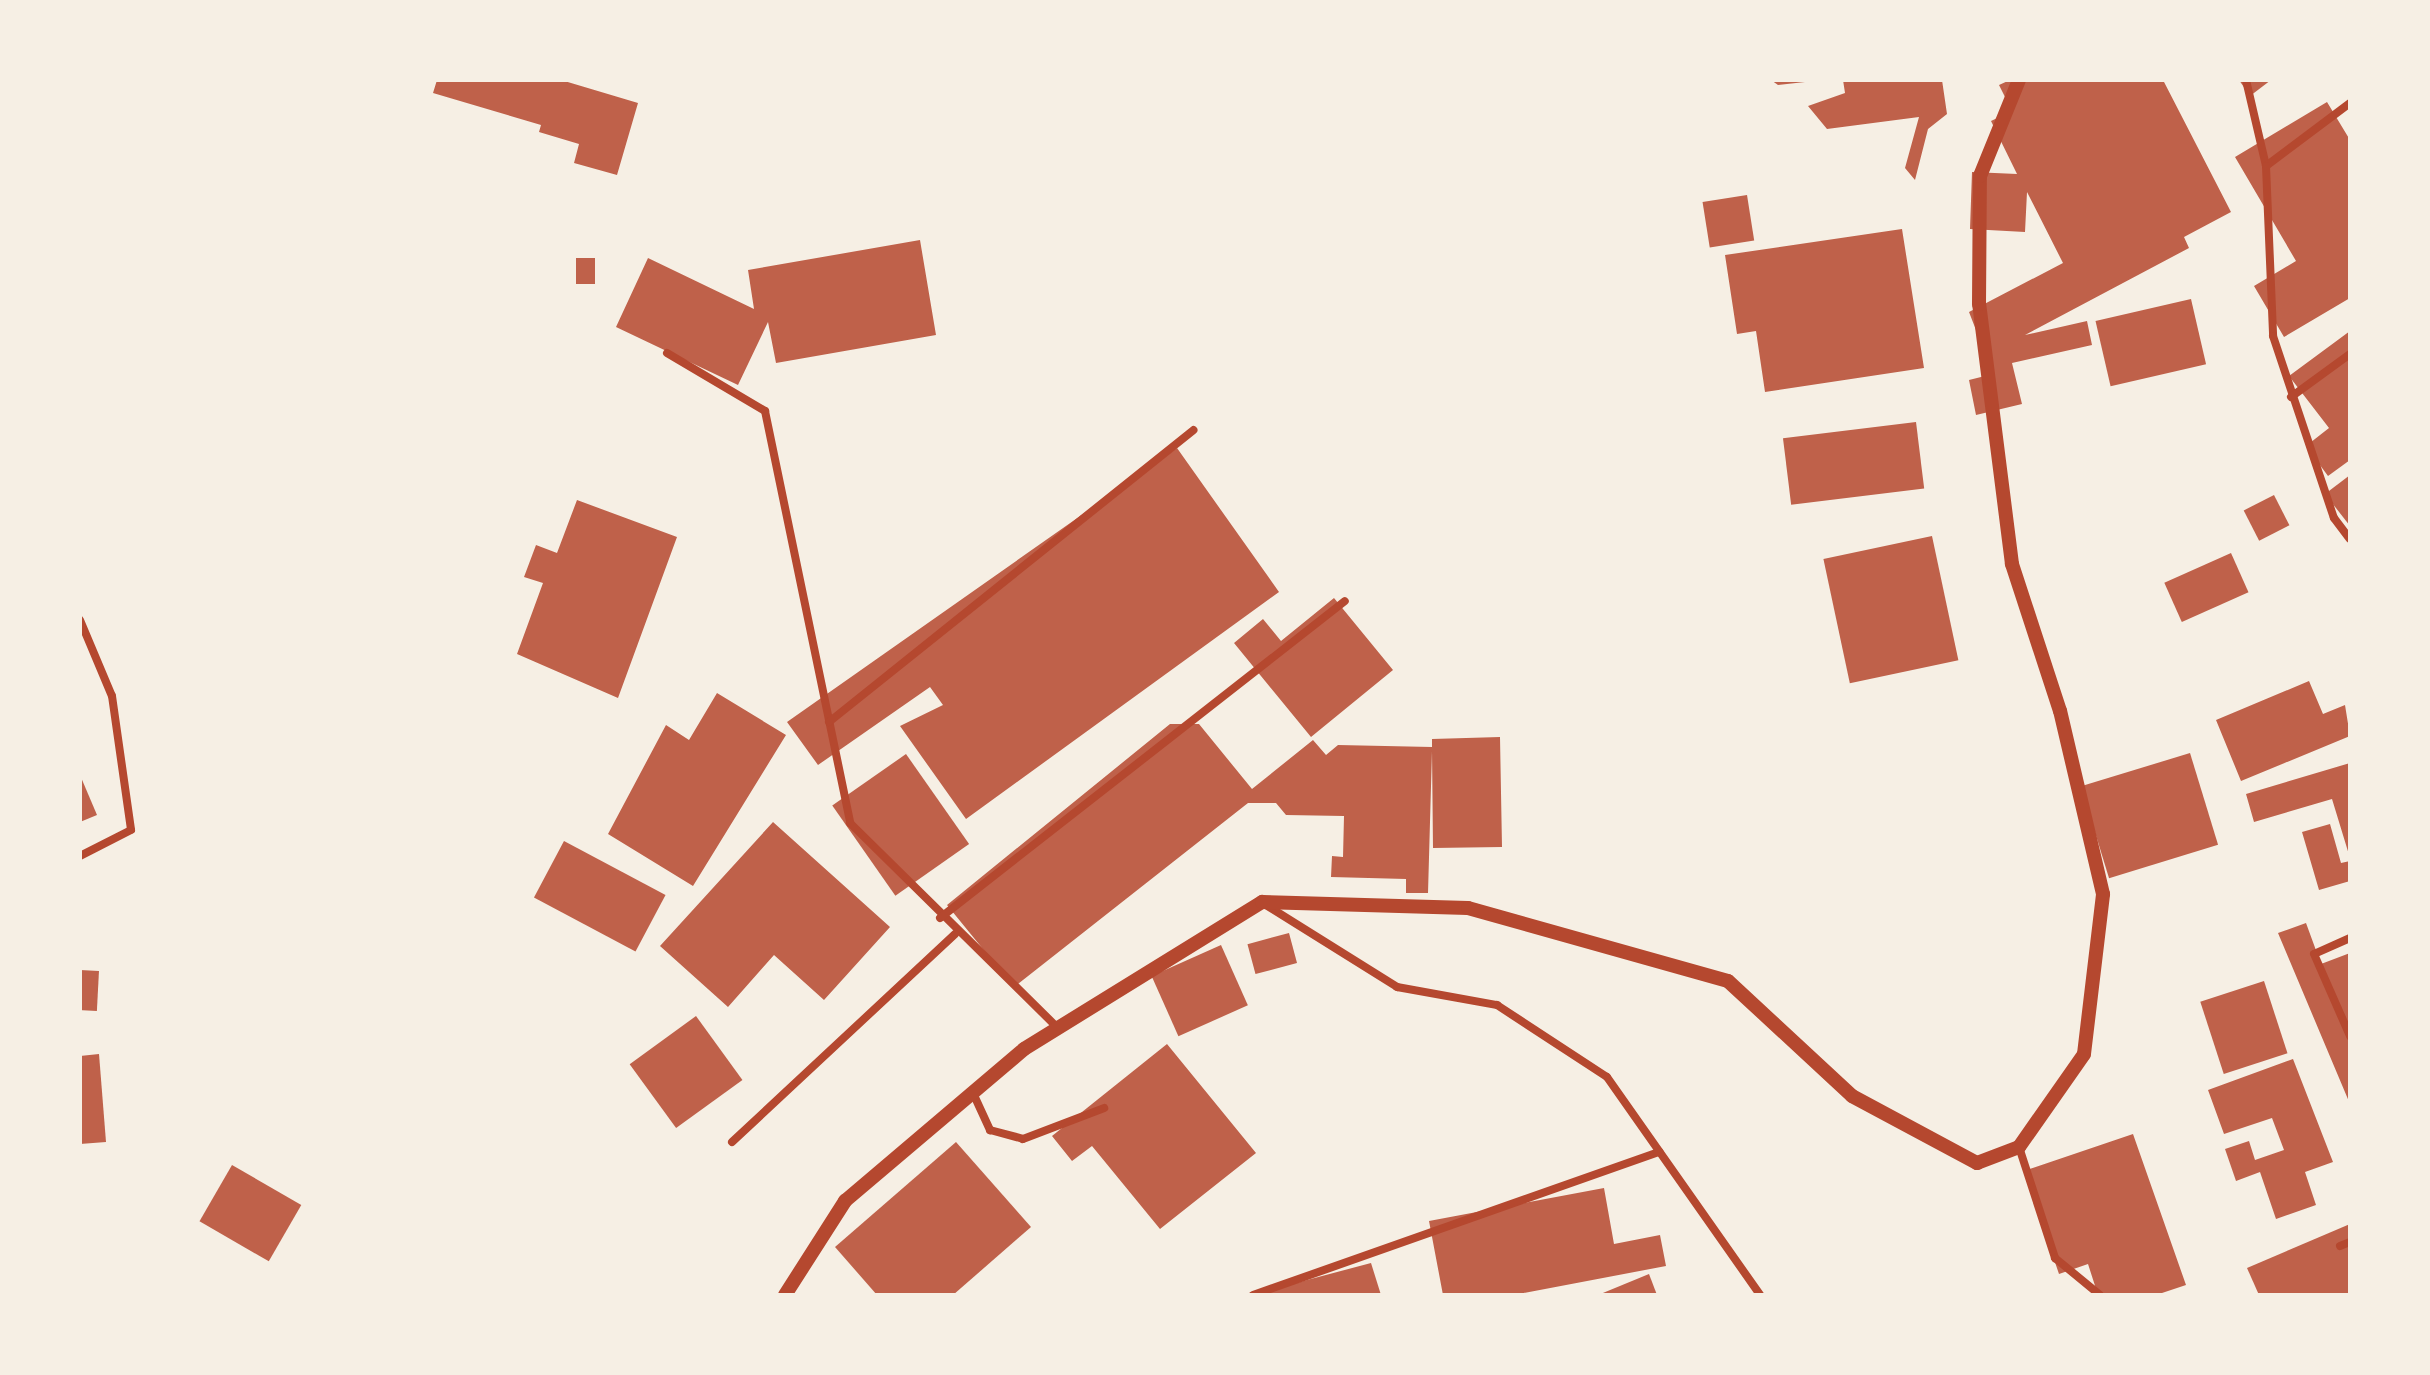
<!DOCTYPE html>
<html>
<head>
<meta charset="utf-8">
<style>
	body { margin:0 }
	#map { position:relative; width:2430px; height:1375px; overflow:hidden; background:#f6efe4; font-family:"Fira Sans",sans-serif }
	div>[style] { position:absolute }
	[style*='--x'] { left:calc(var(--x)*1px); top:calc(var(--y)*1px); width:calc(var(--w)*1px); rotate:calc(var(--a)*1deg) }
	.building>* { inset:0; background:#bf614a; transform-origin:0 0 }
	.minor>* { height:8px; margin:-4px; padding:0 4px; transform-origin:4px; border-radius:4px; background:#b5482f }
	.tertiary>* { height:14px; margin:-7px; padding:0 7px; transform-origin:7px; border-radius:7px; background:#b5482f }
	span { translate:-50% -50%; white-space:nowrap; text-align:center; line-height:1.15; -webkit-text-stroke:8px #f6efe4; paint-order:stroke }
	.frame { position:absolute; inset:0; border:82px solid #f6efe4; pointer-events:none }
</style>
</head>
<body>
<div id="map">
	<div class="building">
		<i style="clip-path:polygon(437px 80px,561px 80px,638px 103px,617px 175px,574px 163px,579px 144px,539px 132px,541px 125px,433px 93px)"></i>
		<i style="clip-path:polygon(1771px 80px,1805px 80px,1805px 82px,1778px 85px)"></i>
		<i style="clip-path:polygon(1843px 80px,1942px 80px,1947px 114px,1928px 129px,1915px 180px,1905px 168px,1919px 117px,1827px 129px,1808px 106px,1845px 93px)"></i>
		<i style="clip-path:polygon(2010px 80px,2163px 80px,2231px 212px,2184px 237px,2189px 248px,2025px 335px,2087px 321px,2092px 345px,2012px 363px,2022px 404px,1976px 415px,1969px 380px,1993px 374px,1969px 312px,2063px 263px,2027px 192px,2025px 232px,1970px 229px,1972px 172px,2017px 174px,1991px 121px,2012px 111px,1999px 85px)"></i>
		<i style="clip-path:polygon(2239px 80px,2271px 80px,2250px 96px)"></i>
		<i style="clip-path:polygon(2327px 102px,2350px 140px,2350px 298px,2284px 337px,2254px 286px,2296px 261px,2235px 157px)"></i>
		<i style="left:1747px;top:195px;width:46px;height:45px;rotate:81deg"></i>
		<i style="clip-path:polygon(1902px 229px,1924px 368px,1765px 392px,1756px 331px,1737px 334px,1725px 255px)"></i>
		<i style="clip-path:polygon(920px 240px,936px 335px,776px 363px,768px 322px,738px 385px,616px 327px,648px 258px,754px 309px,748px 270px)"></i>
		<i style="left:576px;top:258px;width:19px;height:26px"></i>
		<i style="left:2191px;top:299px;width:67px;height:98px;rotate:77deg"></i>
		<i style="clip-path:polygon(2350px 331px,2350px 460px,2328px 476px,2306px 446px,2329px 428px,2289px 376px)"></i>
		<i style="left:1916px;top:422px;width:67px;height:134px;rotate:83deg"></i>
		<i style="clip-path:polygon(1177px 448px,1279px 592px,966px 819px,900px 726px,943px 705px,930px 687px,818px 765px,787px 722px)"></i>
		<i style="clip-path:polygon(2350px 475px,2350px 526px,2325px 494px)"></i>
		<i style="left:2274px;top:495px;width:34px;height:34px;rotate:63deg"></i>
		<i style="clip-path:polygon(577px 500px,677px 537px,618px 698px,517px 654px,543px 583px,524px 577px,536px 545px,557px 553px)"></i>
		<i style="left:1932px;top:536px;width:127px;height:111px;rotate:78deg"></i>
		<i style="left:2231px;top:553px;width:43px;height:73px;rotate:66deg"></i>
		<i style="clip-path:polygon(1334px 598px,1393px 670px,1311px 737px,1234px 643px,1263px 619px,1281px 641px)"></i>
		<i style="clip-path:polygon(2309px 681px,2323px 714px,2345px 705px,2350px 736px,2241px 781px,2216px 720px)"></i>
		<i style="clip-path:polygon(717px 693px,786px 735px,693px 886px,608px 834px,666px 725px,689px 740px)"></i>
		<i style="clip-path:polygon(1170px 724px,1199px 724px,1252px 789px,1313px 740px,1326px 755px,1338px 745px,1432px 747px,1432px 739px,1500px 737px,1502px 847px,1433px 848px,1432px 751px,1428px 893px,1406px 893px,1406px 879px,1331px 877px,1332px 856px,1343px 857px,1344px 816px,1286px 815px,1276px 803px,1248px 803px,1014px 987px,947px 905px)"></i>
		<i style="left:2190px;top:753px;width:96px;height:114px;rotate:73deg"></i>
		<i style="left:906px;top:754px;width:110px;height:90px;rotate:55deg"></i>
		<i style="clip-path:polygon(2350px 763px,2350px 858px,2332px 799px,2254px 822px,2246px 794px)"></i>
		<i style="clip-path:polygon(80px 775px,97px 815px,80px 822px)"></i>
		<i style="clip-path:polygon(773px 822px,890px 927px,824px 1000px,774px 955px,728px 1007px,660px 946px)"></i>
		<i style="clip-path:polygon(2330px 824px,2341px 863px,2350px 861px,2350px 881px,2319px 890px,2302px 832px)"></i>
		<i style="left:564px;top:841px;width:115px;height:64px;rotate:28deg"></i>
		<i style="clip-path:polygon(2306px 923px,2321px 964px,2350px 953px,2350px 1104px,2278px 933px)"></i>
		<i style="left:1289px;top:933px;width:31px;height:43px;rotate:75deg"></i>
		<i style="left:1221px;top:945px;width:66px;height:76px;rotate:66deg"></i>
		<i style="left:80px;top:970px;width:19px;height:40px;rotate:3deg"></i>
		<i style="left:2264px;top:981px;width:76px;height:67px;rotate:72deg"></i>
		<i style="left:696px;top:1016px;width:79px;height:82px;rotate:54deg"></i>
		<i style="clip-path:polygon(1167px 1044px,1256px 1153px,1160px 1229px,1092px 1146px,1072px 1161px,1052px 1136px)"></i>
		<i style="clip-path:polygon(99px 1054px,106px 1142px,80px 1144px,80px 1056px)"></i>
		<i style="clip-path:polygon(2293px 1059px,2333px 1162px,2305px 1172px,2316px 1205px,2276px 1219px,2260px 1172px,2236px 1181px,2225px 1149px,2249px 1141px,2255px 1160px,2284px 1150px,2272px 1118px,2224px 1134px,2208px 1090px)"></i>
		<i style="clip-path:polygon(2133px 1134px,2186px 1285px,2156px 1295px,2098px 1295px,2088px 1264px,2059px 1274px,2024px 1171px)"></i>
		<i style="clip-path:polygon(956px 1142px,1031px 1227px,953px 1295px,877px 1295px,835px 1247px)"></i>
		<i style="left:232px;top:1165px;width:80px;height:65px;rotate:30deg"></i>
		<i style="clip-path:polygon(1604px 1188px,1614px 1244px,1660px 1235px,1666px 1266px,1513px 1295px,1443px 1295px,1429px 1221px)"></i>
		<i style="clip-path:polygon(2350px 1224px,2350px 1295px,2259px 1295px,2247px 1268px)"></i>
		<i style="clip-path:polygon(1371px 1263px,1381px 1295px,1256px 1295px,1307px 1280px)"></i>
		<i style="clip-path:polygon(1649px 1274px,1657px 1295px,1598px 1295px)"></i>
	</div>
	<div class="minor">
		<i style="--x:2246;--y:80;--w:88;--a:76.9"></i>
		<i style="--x:2350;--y:103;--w:105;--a:143.1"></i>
		<i style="--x:2266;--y:166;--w:170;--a:87.6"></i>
		<i style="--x:2273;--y:336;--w:192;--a:71.5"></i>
		<i style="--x:2334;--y:518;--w:26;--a:53"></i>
		<i style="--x:667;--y:353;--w:114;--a:30.6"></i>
		<i style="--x:765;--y:411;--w:421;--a:78.3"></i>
		<i style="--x:850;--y:823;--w:292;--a:44.6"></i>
		<i style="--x:2291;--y:397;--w:73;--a:-36.1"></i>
		<i style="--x:80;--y:620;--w:82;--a:67.2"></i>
		<i style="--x:112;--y:696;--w:135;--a:81.9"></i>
		<i style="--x:131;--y:830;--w:57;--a:153"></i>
		<i style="--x:829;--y:722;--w:467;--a:-38.7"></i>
		<i style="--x:1266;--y:905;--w:155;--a:32"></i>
		<i style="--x:1397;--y:987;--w:102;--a:10.2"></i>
		<i style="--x:1497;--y:1005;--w:131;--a:33.2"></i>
		<i style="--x:1607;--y:1077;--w:266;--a:54.9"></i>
		<i style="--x:940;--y:918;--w:514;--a:-38.05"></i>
		<i style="--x:2350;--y:938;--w:39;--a:156"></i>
		<i style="--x:2314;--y:954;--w:90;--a:66.3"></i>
		<i style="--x:973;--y:1093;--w:41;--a:65.3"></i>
		<i style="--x:990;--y:1130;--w:34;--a:15"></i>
		<i style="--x:1023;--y:1139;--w:87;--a:-20.9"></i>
		<i style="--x:732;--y:1142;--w:305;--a:-43"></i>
		<i style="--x:2019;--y:1147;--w:117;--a:72"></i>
		<i style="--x:2055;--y:1258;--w:58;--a:39.4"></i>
		<i style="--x:2340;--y:1246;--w:11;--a:-22"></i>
		<i style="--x:1253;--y:1295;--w:431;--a:-19.4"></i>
	</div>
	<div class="tertiary">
		<i style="--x:785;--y:1295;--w:112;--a:-57.4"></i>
		<i style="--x:845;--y:1201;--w:235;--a:-40.3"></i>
		<i style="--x:1024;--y:1049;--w:280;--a:-31.7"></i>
		<i style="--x:1262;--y:902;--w:206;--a:1.7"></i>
		<i style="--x:1468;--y:908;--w:270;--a:15.7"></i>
		<i style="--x:1728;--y:981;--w:169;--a:42.8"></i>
		<i style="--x:1852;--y:1096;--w:142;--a:28.2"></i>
		<i style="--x:1977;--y:1163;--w:45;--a:-20.9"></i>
		<i style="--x:2019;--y:1147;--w:113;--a:-55"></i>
		<i style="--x:2084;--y:1054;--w:161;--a:-83.2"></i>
		<i style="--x:2103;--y:894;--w:188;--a:-103.2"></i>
		<i style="--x:2060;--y:711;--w:155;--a:-108.1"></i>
		<i style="--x:2012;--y:564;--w:262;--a:-97.2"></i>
		<i style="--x:1979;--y:304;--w:128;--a:-89.6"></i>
		<i style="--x:1980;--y:176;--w:104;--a:-67.9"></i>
	</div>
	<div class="frame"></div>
</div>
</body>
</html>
